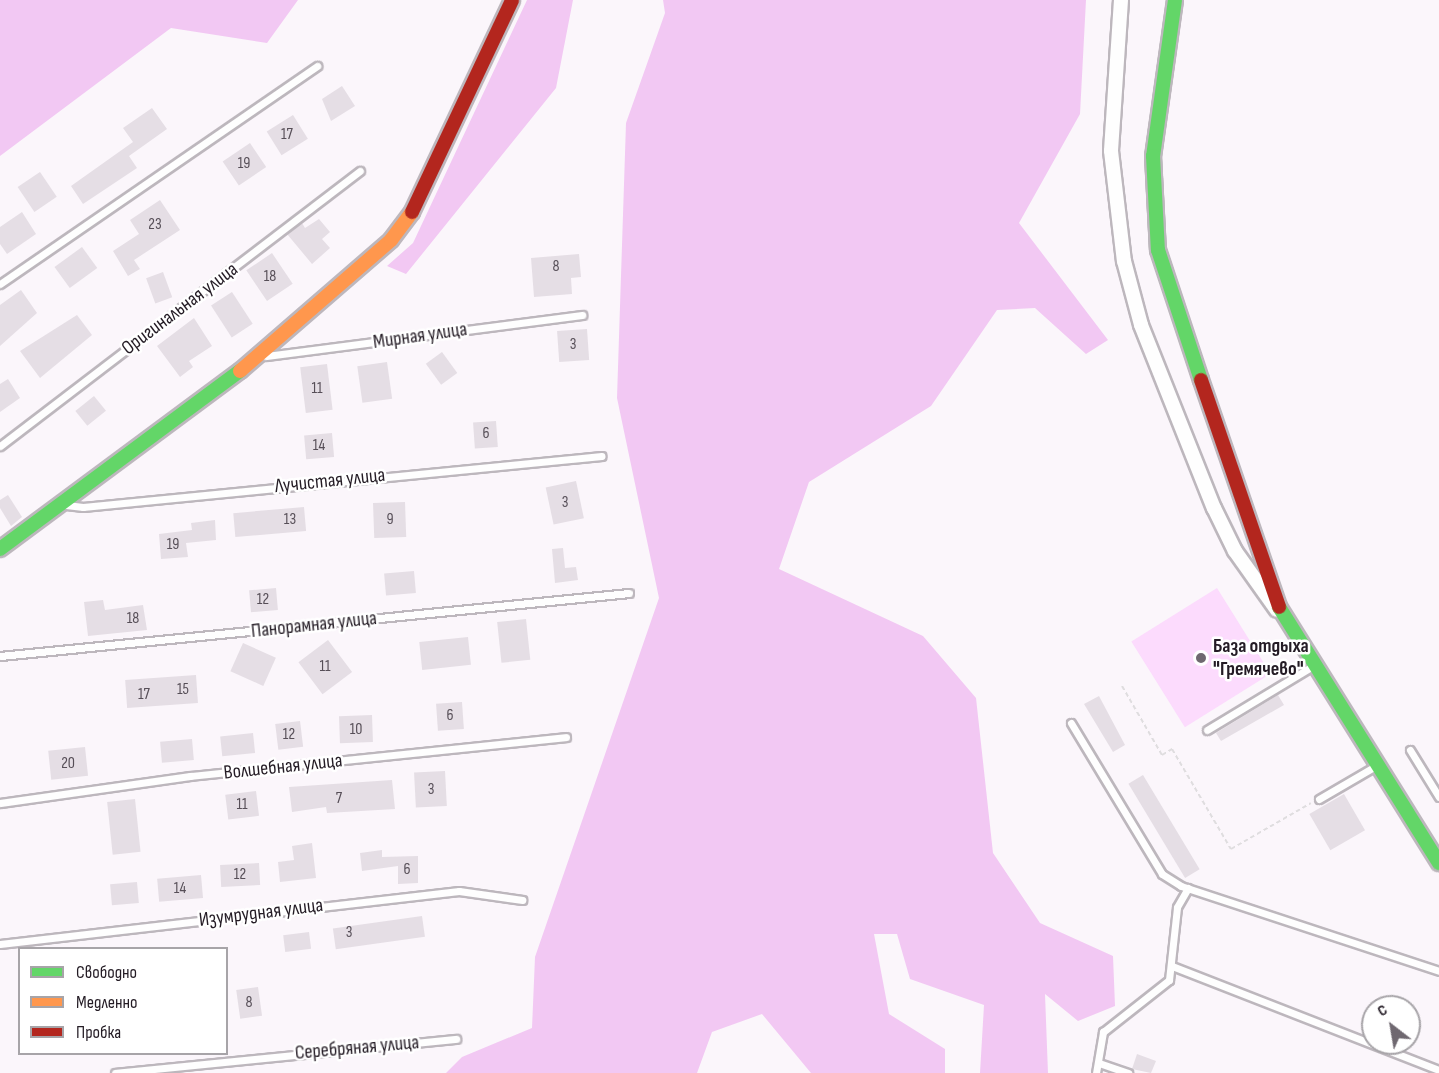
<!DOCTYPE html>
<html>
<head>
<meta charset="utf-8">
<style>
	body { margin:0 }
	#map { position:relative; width:1439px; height:1073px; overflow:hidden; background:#fbf6fb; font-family:"Sofia Sans Condensed",sans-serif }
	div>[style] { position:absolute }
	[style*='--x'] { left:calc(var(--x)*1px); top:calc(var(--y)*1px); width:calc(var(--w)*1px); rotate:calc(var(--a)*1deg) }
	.green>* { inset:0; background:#fcdbfd; transform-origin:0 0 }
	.forest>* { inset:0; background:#f2c8f3 }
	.building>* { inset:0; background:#e5dee5; transform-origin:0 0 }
	.path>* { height:2px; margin-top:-1px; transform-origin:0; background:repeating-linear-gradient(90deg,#dfdddf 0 4.5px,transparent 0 7.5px) }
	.roads { filter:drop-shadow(2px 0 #bdb7bd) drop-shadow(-2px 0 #bdb7bd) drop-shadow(0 2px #bdb7bd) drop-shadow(0 -2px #bdb7bd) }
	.lane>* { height:7px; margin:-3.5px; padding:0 3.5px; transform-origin:3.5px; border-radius:3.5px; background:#fefefe }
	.street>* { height:14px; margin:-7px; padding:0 7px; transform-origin:7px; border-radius:7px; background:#fefefe }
	.fast>* { height:14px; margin:-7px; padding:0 7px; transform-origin:7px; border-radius:7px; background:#63d668 }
	.slow>* { height:14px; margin:-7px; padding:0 7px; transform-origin:7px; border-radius:7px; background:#ff974d }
	.jam>* { height:14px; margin:-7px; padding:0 7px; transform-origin:7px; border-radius:7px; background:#b3261e }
	.dots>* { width:16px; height:16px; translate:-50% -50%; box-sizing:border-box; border:3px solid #fff; border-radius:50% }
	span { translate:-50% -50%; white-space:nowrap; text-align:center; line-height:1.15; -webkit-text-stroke:5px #fff; paint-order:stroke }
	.number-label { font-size:16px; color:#564e57 }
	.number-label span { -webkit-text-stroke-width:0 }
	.street-label { font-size:20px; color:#241c25 }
	.poi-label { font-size:20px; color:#241c25; font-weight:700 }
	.left { translate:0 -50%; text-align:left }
	.legend { position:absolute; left:18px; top:947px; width:210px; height:108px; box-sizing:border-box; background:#fff; border:2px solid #a7a4a8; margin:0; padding:8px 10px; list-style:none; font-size:18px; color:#241c25 }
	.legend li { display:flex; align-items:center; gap:12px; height:30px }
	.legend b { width:30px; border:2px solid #a7a4a8 }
	.north { position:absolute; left:1361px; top:995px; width:60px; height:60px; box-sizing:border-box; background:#fff; border:2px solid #a7a4a8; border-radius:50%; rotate:329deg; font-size:16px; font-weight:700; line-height:24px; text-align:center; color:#241c25 }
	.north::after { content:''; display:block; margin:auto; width:21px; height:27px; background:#6f6870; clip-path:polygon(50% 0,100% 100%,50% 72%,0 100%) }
</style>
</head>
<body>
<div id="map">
	<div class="green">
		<i style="left:1217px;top:588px;width:101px;height:101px;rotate:58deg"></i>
	</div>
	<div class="forest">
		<i style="clip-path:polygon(0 0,298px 0,267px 43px,171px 28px,0 156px)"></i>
		<i style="clip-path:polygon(527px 0,573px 0,556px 88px,406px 274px,387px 266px,413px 243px)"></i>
		<i style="clip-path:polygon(663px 0,1086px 0,1080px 114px,1019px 223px,1108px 340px,1086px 354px,1035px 308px,997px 310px,931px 406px,809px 482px,779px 569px,923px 636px,976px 698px,993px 853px,1040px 923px,1113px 956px,1115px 1006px,1078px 1021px,1045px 994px,1048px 1073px,980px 1073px,984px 1005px,910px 979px,897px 934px,874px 934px,889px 1014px,945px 1049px,945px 1073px,811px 1073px,762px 1014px,712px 1032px,697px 1073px,446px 1073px,462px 1057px,532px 1028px,535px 957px,659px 598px,617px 398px,626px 123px,665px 13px)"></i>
	</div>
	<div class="building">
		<i style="clip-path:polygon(342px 86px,355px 106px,331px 121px,322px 99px)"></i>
		<i style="clip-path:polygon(152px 108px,167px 129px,129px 156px,137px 168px,83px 204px,71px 186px,133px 142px,123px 128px)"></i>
		<i style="left:293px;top:115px;width:28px;height:31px;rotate:58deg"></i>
		<i style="left:250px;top:143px;width:29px;height:33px;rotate:56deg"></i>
		<i style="left:40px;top:172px;width:30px;height:27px;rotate:56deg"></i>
		<i style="clip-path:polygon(160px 200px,180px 230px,134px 260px,140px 269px,128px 276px,113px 251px,139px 234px,130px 220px)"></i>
		<i style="clip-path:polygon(22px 212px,36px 234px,7px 254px,0 244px,0 227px)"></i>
		<i style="clip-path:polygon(319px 219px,330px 232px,322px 239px,330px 248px,312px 264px,287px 234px,302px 223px,305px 228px)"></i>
		<i style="left:82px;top:247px;width:26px;height:34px;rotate:54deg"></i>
		<i style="left:272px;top:253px;width:37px;height:31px;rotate:56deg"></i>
		<i style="clip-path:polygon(579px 254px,581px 277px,571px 278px,572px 294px,534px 297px,531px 258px)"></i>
		<i style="left:163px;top:272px;width:27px;height:18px;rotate:70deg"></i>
		<i style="clip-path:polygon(21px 290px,37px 313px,0 346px,0 305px)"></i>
		<i style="left:232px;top:292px;width:38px;height:25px;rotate:57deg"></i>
		<i style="clip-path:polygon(77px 315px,92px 335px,40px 378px,20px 351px)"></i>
		<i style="clip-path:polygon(194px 318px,212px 346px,189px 361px,193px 367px,180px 377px,157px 346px)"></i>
		<i style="left:587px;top:329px;width:31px;height:30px;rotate:86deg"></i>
		<i style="left:442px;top:352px;width:26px;height:20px;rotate:54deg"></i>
		<i style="left:387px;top:362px;width:37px;height:30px;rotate:82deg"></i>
		<i style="left:327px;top:364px;width:46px;height:27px;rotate:83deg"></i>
		<i style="clip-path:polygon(8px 379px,20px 398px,0 412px,0 384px)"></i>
		<i style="left:94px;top:396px;width:19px;height:24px;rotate:51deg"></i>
		<i style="left:496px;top:421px;width:26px;height:23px;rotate:86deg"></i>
		<i style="left:332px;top:433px;width:24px;height:28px;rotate:85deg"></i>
		<i style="left:576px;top:481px;width:38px;height:31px;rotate:78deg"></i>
		<i style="clip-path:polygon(8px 495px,22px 517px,11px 526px,0 508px,0 500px)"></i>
		<i style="left:405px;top:502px;width:35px;height:32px;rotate:88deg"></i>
		<i style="left:304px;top:507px;width:24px;height:71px;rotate:85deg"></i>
		<i style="clip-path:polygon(215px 520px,216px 540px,186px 543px,188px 557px,161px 559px,159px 534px,192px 530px,191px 523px)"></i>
		<i style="clip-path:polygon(563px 548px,565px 568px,576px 567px,578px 580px,555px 583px,552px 549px)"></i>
		<i style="left:414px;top:571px;width:22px;height:30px;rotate:85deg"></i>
		<i style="left:276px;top:588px;width:22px;height:27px;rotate:85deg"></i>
		<i style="clip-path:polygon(103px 600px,105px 610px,143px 605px,147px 630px,88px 636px,84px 602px)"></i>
		<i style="left:526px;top:619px;width:41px;height:29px;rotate:84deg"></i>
		<i style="left:468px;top:637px;width:28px;height:49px;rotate:84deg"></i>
		<i style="left:328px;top:640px;width:40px;height:37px;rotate:53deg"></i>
		<i style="left:243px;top:643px;width:36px;height:31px;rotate:24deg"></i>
		<i style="left:196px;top:675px;width:28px;height:71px;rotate:86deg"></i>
		<i style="clip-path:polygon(1278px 695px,1284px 705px,1221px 741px,1216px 733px)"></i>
		<i style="clip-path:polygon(1099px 696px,1125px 745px,1113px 752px,1084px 704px)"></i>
		<i style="left:462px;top:702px;width:27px;height:26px;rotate:86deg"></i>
		<i style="left:372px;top:715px;width:27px;height:33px;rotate:88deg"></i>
		<i style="left:300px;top:721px;width:26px;height:25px;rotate:83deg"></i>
		<i style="left:253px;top:733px;width:20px;height:33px;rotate:84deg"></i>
		<i style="left:192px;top:739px;width:21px;height:32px;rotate:85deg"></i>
		<i style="left:85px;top:747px;width:29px;height:37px;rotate:84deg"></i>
		<i style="left:445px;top:771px;width:35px;height:31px;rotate:87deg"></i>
		<i style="left:1143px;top:775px;width:110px;height:17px;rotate:59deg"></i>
		<i style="clip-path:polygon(392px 780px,395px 809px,327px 813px,326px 807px,292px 812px,289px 787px)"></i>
		<i style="left:256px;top:791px;width:25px;height:31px;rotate:83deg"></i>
		<i style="left:1344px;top:794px;width:42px;height:40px;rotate:60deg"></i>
		<i style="left:135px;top:799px;width:53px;height:28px;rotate:84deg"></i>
		<i style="clip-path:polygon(312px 843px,316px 878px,280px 882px,278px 862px,294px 860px,292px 846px)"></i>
		<i style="clip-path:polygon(382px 850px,382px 857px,418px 856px,418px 883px,398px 884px,398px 866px,362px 871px,360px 853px)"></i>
		<i style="left:259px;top:863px;width:22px;height:39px;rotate:87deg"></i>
		<i style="left:201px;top:875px;width:23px;height:44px;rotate:85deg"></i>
		<i style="left:137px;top:882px;width:21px;height:27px;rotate:85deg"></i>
		<i style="left:422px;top:916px;width:21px;height:90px;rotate:82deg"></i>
		<i style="left:309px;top:932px;width:17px;height:26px;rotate:83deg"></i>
		<i style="left:258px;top:987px;width:29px;height:22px;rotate:82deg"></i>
		<i style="clip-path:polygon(1137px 1054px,1156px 1061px,1151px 1073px,1132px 1069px)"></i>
	</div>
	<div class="path">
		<i style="--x:1122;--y:686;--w:80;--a:59.9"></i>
		<i style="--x:1162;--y:755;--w:12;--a:-31"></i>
		<i style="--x:1172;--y:749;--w:116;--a:59.5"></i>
		<i style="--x:1231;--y:849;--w:92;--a:-29.9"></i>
	</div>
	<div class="roads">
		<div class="lane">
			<i style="--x:0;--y:284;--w:385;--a:-34.5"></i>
			<i style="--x:266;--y:356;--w:319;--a:-7.4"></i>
			<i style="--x:0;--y:446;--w:453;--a:-37.4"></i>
			<i style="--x:66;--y:505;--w:17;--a:7"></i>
			<i style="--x:83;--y:507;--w:521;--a:-5.61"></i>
			<i style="--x:0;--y:656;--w:632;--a:-5.72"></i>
			<i style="--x:1071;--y:723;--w:176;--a:58.9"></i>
			<i style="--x:1162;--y:874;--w:22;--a:32"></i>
			<i style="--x:1181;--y:886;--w:272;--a:18.2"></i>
			<i style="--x:1207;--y:730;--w:122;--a:-31.2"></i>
			<i style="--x:1410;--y:750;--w:55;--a:58.3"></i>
			<i style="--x:1319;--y:799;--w:64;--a:-30.2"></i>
			<i style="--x:0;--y:803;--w:192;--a:-8.1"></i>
			<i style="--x:190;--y:776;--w:378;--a:-5.9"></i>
			<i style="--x:0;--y:944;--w:462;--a:-6.6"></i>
			<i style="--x:459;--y:891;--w:64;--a:8.1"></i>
			<i style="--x:1172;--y:966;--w:287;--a:21.3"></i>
			<i style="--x:1099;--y:1063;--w:31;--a:19"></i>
			<i style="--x:115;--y:1073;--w:343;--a:-5.7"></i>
			<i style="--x:1096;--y:1073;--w:42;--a:-80.3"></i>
			<i style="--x:1103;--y:1032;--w:84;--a:-38.2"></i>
			<i style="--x:1169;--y:980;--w:73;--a:-83.7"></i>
			<i style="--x:1177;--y:907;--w:22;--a:-60"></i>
		</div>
		<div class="street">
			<i style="--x:1121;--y:0;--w:151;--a:93.8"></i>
			<i style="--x:1111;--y:151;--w:111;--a:83.3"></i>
			<i style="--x:1124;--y:261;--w:66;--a:75.1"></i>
			<i style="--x:1141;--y:325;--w:197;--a:68.3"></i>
			<i style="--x:1214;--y:508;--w:48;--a:64"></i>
			<i style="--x:1235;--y:551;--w:72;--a:54.6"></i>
		</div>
		<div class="fast">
			<i style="--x:1175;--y:0;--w:158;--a:98"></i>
			<i style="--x:1153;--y:156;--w:94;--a:87"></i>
			<i style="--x:1158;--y:250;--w:137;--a:71.7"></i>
			<i style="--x:0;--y:549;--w:299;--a:-36.6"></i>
			<i style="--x:1279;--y:607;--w:302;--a:58"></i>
		</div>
		<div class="slow">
			<i style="--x:240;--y:371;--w:200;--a:-40.9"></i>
			<i style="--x:391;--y:240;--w:35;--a:-53"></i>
		</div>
		<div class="jam">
			<i style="--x:412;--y:212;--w:234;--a:-64.7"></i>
			<i style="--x:1201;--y:380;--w:240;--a:71"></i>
		</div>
	</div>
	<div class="dots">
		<i style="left:1201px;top:658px;background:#6f6870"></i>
	</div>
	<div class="number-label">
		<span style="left:287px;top:135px">17</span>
		<span style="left:244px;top:164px">19</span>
		<span style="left:155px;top:225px">23</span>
		<span style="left:556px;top:267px">8</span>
		<span style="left:270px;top:277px">18</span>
		<span style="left:573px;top:345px">3</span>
		<span style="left:317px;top:389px">11</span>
		<span style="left:486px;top:434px">6</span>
		<span style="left:319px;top:446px">14</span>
		<span style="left:565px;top:503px">3</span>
		<span style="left:290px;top:520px">13</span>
		<span style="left:390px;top:520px">9</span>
		<span style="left:173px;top:545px">19</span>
		<span style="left:263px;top:600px">12</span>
		<span style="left:133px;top:619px">18</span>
		<span style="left:325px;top:667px">11</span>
		<span style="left:183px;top:690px">15</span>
		<span style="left:144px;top:695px">17</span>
		<span style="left:450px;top:716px">6</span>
		<span style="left:356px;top:730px">10</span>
		<span style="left:289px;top:735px">12</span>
		<span style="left:68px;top:764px">20</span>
		<span style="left:431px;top:790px">3</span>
		<span style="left:339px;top:799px">7</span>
		<span style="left:242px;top:805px">11</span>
		<span style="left:407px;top:870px">6</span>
		<span style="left:240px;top:875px">12</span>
		<span style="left:180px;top:889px">14</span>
		<span style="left:349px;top:933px">3</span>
		<span style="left:249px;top:1003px">8</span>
	</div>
	<div class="street-label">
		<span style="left:180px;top:309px;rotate:-37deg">Оригинальная улица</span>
		<span style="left:420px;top:336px;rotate:-8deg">Мирная улица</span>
		<span style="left:330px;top:481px;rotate:-6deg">Лучистая улица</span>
		<span style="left:314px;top:625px;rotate:-6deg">Панорамная улица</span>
		<span style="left:283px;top:767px;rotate:-6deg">Волшебная улица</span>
		<span style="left:261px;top:913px;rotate:-7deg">Изумрудная улица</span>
		<span style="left:357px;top:1048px;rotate:-5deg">Серебряная улица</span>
	</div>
	<div class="poi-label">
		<span class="left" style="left:1213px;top:658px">База отдыха<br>"Гремячево"</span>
	</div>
	<ul class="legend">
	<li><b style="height:8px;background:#63d668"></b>Свободно</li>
	<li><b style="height:8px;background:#ff974d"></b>Медленно</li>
	<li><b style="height:8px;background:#b3261e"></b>Пробка</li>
	</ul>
	<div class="north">С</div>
</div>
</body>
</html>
